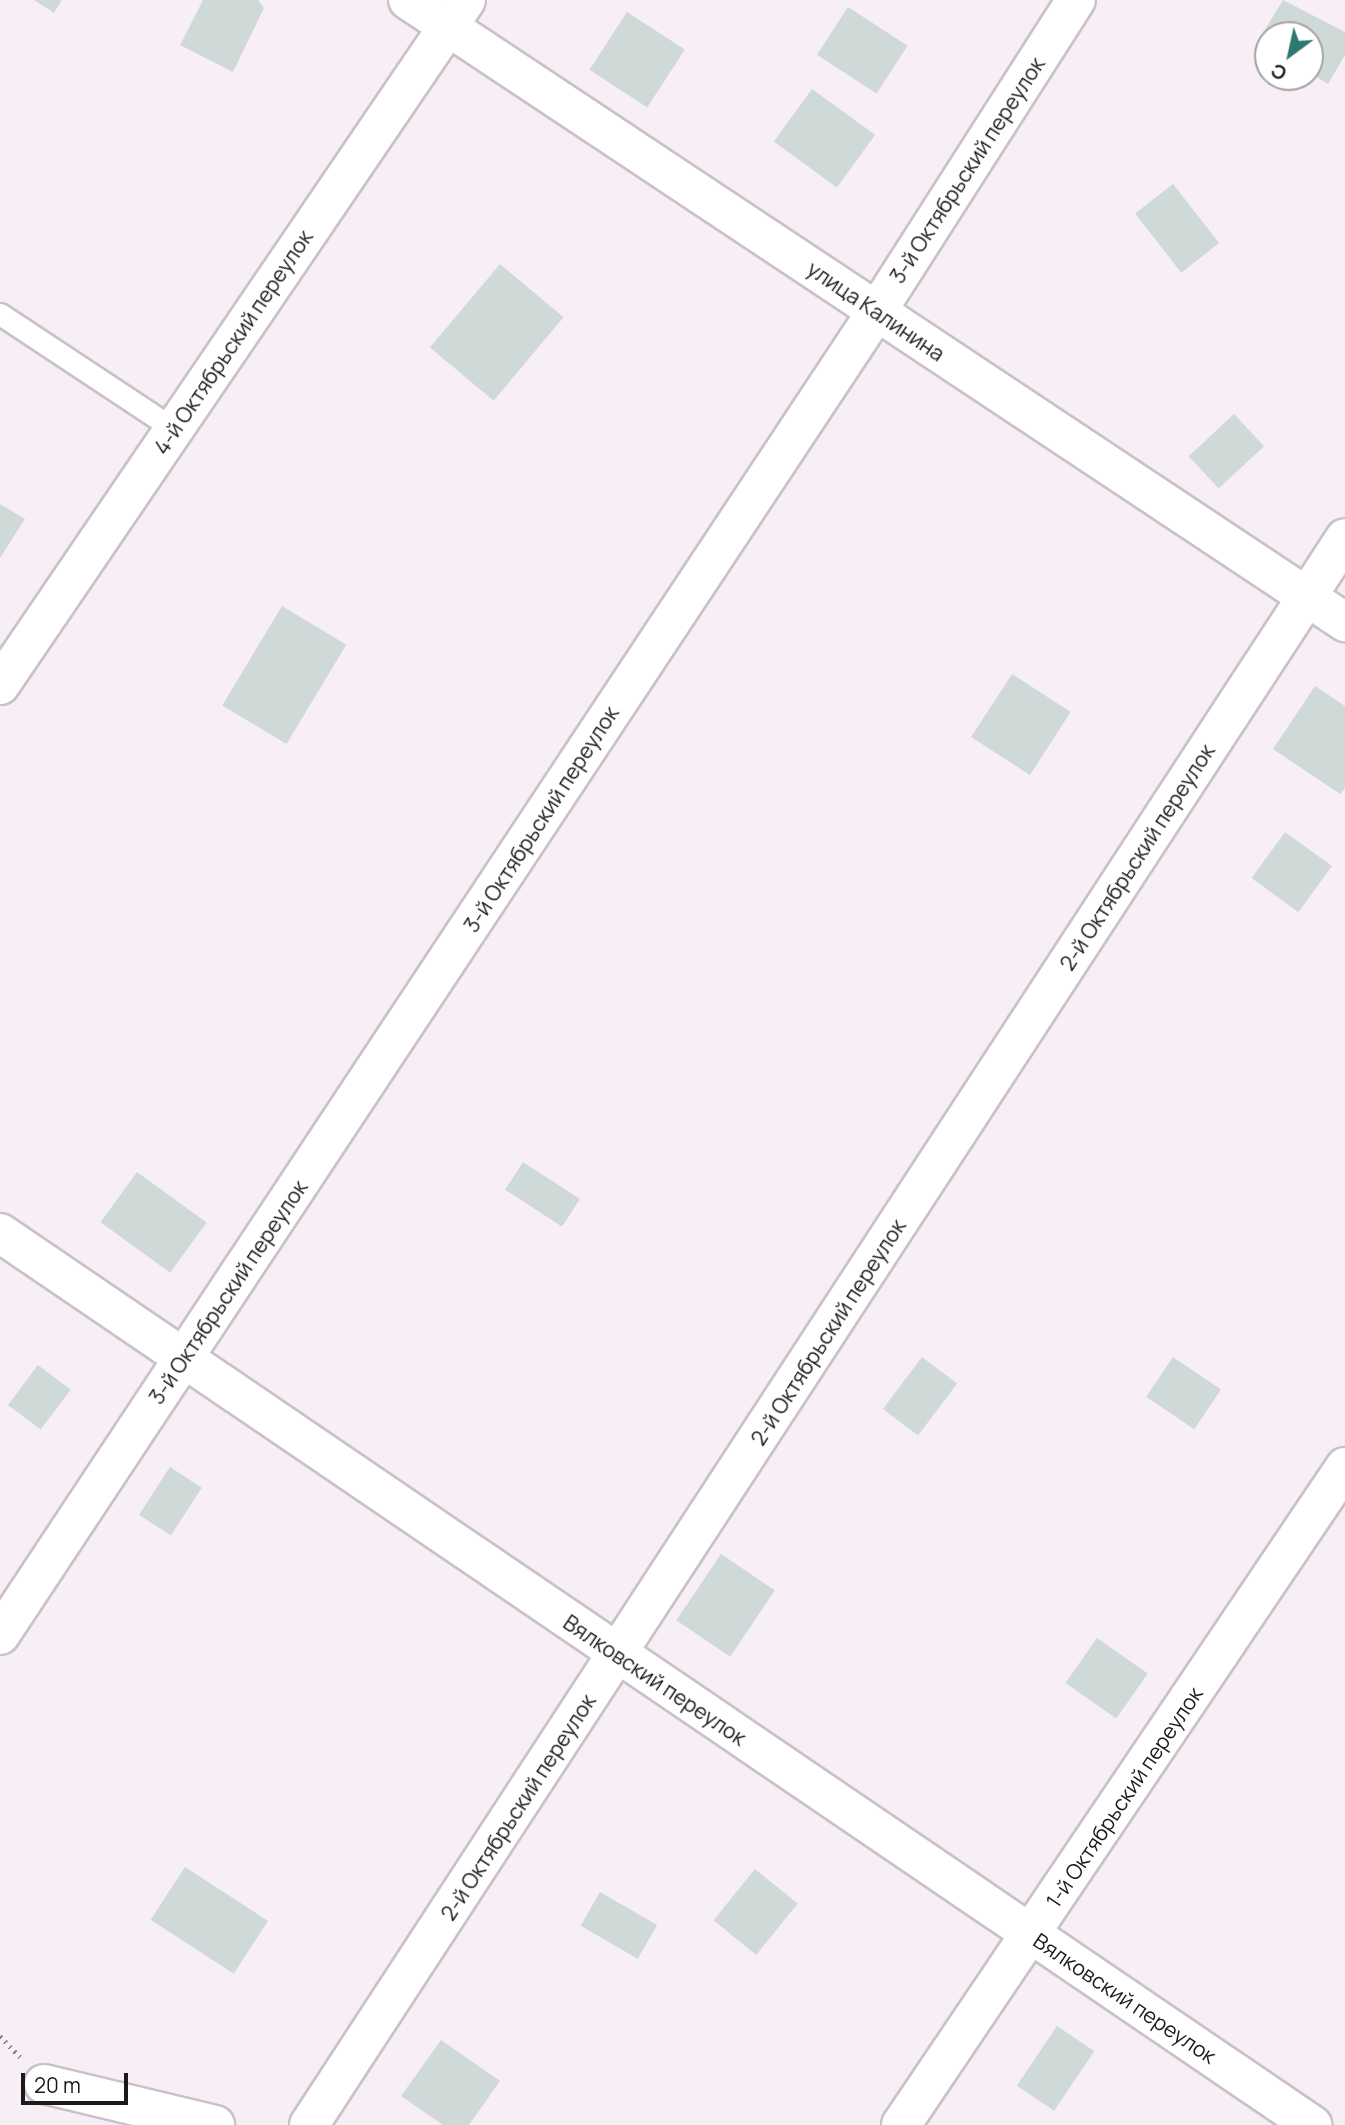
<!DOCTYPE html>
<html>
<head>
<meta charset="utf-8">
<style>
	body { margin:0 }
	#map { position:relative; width:1345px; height:2125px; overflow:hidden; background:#f7eff5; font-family:Manrope,sans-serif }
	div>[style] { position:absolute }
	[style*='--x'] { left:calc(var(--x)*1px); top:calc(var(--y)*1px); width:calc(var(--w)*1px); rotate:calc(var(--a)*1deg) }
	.building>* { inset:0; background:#cfdad8; transform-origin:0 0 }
	.path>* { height:4.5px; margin-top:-2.25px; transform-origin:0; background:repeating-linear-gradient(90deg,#878185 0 2px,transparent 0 7px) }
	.roads { filter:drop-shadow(2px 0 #cac2c8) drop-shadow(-2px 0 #cac2c8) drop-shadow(0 2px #cac2c8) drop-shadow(0 -2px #cac2c8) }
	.service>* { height:21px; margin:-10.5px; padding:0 10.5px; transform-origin:10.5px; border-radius:10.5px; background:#fff }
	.minor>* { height:38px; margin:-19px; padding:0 19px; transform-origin:19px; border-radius:19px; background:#fff }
	.tertiary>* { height:38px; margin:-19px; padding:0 19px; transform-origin:19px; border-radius:19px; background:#fff }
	span { translate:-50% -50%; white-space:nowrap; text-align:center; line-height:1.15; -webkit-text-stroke:7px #fff; paint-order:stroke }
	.street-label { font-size:21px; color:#1c191b }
	.north { position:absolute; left:1254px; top:21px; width:70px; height:70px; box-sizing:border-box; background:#fff; border:2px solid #a4a3a4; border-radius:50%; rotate:213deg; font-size:19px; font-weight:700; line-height:28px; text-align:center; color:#1c191b }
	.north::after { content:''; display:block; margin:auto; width:24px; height:32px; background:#2f7771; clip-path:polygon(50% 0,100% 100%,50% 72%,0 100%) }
	.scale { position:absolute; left:21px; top:2073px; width:107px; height:32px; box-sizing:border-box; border:4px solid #1c191b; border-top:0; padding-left:9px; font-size:21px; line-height:24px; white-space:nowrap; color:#1c191b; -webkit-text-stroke:5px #fff; paint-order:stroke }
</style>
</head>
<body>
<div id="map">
	<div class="building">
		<i style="clip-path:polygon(34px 0,62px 0,54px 13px)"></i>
		<i style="clip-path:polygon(203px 0,258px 0,264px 8px,233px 72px,180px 45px)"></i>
		<i style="clip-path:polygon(1283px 0,1345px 32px,1345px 55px,1328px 84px,1310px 73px,1310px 35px,1268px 35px,1268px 47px,1258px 41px)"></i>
		<i style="left:848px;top:7px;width:71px;height:57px;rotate:33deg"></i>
		<i style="left:627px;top:12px;width:69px;height:69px;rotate:33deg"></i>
		<i style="left:812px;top:89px;width:78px;height:65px;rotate:36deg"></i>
		<i style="left:1173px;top:184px;width:75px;height:48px;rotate:52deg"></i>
		<i style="left:500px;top:264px;width:83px;height:109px;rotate:40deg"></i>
		<i style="left:1234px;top:414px;width:44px;height:62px;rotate:47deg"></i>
		<i style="clip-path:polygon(0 504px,25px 519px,0 558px)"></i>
		<i style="left:282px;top:606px;width:75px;height:116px;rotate:31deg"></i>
		<i style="left:1012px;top:674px;width:70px;height:75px;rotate:33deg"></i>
		<i style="clip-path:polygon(1315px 686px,1345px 706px,1345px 788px,1340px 794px,1273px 749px)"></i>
		<i style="left:1285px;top:832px;width:58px;height:57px;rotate:36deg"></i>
		<i style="left:523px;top:1162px;width:68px;height:33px;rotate:33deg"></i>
		<i style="left:137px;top:1172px;width:86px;height:62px;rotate:36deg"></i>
		<i style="left:922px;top:1357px;width:44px;height:65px;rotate:37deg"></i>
		<i style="left:1173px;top:1357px;width:58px;height:48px;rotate:34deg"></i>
		<i style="left:38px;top:1365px;width:41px;height:50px;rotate:37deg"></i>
		<i style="left:170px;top:1467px;width:38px;height:57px;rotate:33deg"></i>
		<i style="left:721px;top:1554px;width:65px;height:80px;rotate:34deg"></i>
		<i style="left:1097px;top:1638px;width:62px;height:55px;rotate:35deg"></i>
		<i style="left:185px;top:1867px;width:99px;height:63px;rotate:33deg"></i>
		<i style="left:755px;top:1869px;width:55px;height:66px;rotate:39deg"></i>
		<i style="left:600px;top:1892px;width:66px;height:39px;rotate:30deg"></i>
		<i style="left:1057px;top:2026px;width:45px;height:72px;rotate:34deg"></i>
		<i style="clip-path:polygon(441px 2040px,500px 2081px,469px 2125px,443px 2125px,401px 2096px)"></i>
	</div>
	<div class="path">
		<i style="--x:0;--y:2036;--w:29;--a:46"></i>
	</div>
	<div class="roads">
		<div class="service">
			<i style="--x:0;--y:314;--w:209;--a:33.5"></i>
		</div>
		<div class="minor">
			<i style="--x:0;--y:685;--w:828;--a:-55.77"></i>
			<i style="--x:0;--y:1233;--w:1587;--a:34.21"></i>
			<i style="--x:0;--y:1635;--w:1588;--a:-56.48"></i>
			<i style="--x:877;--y:311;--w:369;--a:-57.4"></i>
			<i style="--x:44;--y:2084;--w:176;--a:13.5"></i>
			<i style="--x:309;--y:2125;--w:1895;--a:-56.86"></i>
			<i style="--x:901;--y:2125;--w:794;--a:-55.99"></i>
		</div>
		<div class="tertiary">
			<i style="--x:408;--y:0;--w:1125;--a:33.58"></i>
		</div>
	</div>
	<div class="street-label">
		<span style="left:967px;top:170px;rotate:-57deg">3-й Октябрьский переулок</span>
		<span style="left:876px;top:311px;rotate:34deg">улица Калинина</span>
		<span style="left:233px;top:342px;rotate:-56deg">4-й Октябрьский переулок</span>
		<span style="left:541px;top:819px;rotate:-57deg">3-й Октябрьский переулок</span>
		<span style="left:1137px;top:857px;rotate:-57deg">2-й Октябрьский переулок</span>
		<span style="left:228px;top:1292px;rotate:-56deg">3-й Октябрьский переулок</span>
		<span style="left:828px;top:1332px;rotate:-57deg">2-й Октябрьский переулок</span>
		<span style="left:655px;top:1680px;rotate:34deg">Вялковский переулок</span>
		<span style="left:1124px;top:1797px;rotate:-56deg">1-й Октябрьский переулок</span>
		<span style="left:518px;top:1807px;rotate:-57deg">2-й Октябрьский переулок</span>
		<span style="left:1125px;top:1998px;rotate:34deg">Вялковский переулок</span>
	</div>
	<div class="north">С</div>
	<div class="scale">20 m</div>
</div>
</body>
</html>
